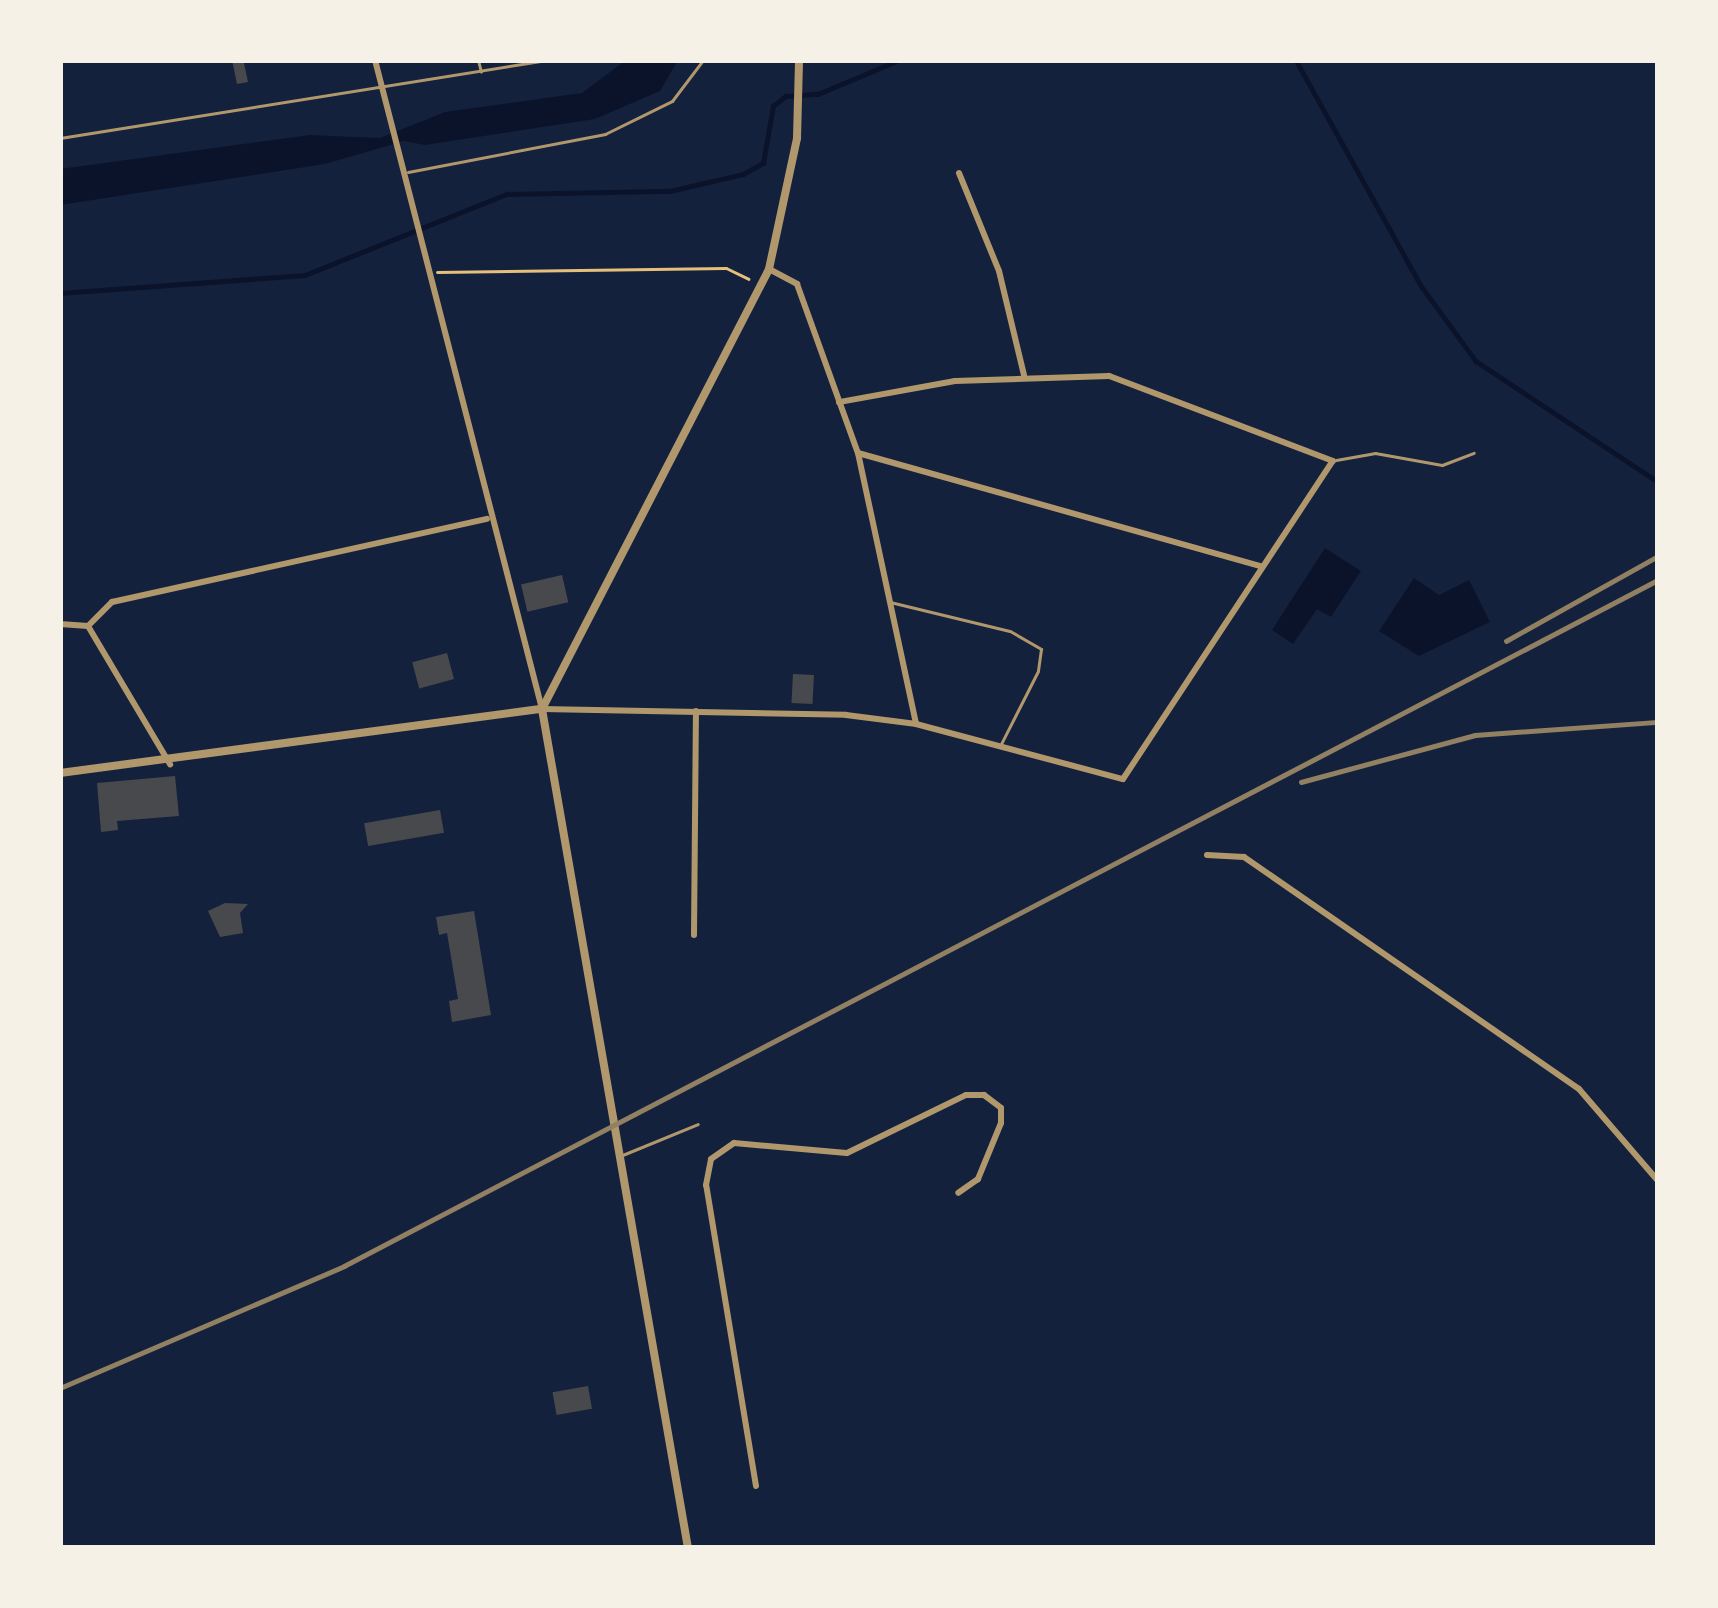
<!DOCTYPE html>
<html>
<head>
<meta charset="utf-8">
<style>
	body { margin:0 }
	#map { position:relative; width:1718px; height:1608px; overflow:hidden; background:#14213d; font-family:"Exo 2",sans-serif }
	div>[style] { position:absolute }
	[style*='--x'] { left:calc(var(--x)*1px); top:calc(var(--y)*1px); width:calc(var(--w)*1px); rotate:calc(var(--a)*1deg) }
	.water>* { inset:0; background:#0b132b }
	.stream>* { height:4.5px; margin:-2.25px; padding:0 2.25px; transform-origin:2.25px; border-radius:2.25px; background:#0b132b }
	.building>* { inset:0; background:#48494c; transform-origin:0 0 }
	.path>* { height:3px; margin:-1.5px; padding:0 1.5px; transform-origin:1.5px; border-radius:1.5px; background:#e5c07b }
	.service>* { height:3px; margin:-1.5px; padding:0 1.5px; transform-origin:1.5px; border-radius:1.5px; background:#b1986c }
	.minor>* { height:6px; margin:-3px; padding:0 3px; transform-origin:3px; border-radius:3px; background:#b1986c }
	.tertiary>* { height:8px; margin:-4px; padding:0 4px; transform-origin:4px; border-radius:4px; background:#b1986c }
	.rail>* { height:4.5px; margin:-2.25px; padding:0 2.25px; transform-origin:2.25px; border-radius:2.25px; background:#918062 }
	span { translate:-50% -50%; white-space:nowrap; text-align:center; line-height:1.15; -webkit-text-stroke:9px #f6f1e7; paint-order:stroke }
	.frame { position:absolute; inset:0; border:63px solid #f6f1e7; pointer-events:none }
</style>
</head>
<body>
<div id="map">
	<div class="water">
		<i style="clip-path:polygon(626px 60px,678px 60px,660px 91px,595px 119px,425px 145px,404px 141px,325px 164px,60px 205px,60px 169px,310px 135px,380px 138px,445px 112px,582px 93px)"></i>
		<i style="clip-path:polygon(1325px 548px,1361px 571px,1331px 617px,1317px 609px,1293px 644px,1272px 630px)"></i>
		<i style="clip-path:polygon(1414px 578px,1439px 595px,1469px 580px,1490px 622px,1419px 656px,1379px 631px)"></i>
	</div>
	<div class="stream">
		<i style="--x:1296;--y:60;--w:260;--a:61"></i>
		<i style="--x:1422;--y:287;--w:92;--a:53.9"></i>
		<i style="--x:1476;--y:361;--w:219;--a:33.6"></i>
		<i style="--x:60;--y:293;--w:246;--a:-4.2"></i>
		<i style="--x:305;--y:275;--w:218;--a:-21.9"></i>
		<i style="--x:507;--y:194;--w:163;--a:-1.1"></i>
		<i style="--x:670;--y:191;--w:75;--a:-13.1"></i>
		<i style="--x:743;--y:174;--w:23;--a:-29"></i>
		<i style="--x:763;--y:163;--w:58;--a:-80"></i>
		<i style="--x:773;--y:106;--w:16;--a:-38"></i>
		<i style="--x:786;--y:96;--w:32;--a:-4"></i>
		<i style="--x:818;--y:94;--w:88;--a:-22.8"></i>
	</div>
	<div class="building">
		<i style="clip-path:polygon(232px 60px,244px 63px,248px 82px,237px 84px)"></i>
		<i style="left:562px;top:575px;width:28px;height:42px;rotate:77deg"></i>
		<i style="left:447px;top:653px;width:27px;height:36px;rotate:75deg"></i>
		<i style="left:793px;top:674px;width:21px;height:29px;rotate:3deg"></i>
		<i style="clip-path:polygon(175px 776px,179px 816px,117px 821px,118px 830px,101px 832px,97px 783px)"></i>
		<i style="left:440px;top:810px;width:23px;height:77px;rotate:80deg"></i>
		<i style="clip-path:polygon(225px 903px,248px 904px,240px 913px,243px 933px,220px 937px,208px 911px)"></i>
		<i style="clip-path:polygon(474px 911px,491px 1015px,452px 1022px,449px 1001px,458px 999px,447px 933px,439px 935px,436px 917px)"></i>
		<i style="left:588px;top:1386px;width:23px;height:36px;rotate:80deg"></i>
	</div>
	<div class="path">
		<i style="--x:437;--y:272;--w:289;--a:-0.8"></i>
		<i style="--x:726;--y:268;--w:25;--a:26"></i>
	</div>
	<div class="service">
		<i style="--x:478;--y:60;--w:12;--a:76"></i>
		<i style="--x:60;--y:138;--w:493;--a:-9.1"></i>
		<i style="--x:408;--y:172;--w:201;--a:-10.9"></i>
		<i style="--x:605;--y:134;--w:75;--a:-26.2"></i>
		<i style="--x:672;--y:101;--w:51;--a:-52.9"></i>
		<i style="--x:1336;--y:460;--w:40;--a:-10"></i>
		<i style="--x:1375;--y:453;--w:68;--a:10.2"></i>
		<i style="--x:1442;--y:465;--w:34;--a:-21"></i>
		<i style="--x:890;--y:602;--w:123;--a:13.6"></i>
		<i style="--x:1010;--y:631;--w:36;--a:30"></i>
		<i style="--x:1041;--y:649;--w:22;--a:98"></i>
		<i style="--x:1038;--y:671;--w:84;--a:116.9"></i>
		<i style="--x:620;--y:1156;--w:84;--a:-22.3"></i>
	</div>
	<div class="minor">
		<i style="--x:375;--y:60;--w:670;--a:75.57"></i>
		<i style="--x:542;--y:709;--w:304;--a:1.1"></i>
		<i style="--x:846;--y:715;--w:71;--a:7.3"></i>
		<i style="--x:916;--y:724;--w:214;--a:14.9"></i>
		<i style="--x:1123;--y:779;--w:381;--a:-56.6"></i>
		<i style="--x:1333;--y:461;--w:240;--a:-159.2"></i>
		<i style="--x:1109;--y:376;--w:154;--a:178.1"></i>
		<i style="--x:955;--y:381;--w:118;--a:169.7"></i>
		<i style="--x:959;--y:173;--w:106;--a:67.8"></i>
		<i style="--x:999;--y:271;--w:107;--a:76.5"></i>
		<i style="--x:769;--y:269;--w:32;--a:28"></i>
		<i style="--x:797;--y:284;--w:180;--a:70.2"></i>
		<i style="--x:858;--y:453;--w:277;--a:77.9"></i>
		<i style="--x:858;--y:453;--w:419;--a:15.7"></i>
		<i style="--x:60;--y:624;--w:28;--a:4"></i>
		<i style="--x:88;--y:626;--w:34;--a:-45"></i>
		<i style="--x:112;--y:602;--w:384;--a:-12.5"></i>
		<i style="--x:88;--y:626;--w:161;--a:59.3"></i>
		<i style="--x:1207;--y:855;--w:37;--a:3"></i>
		<i style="--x:1244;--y:857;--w:407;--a:34.7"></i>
		<i style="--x:1579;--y:1089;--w:121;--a:49.3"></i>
		<i style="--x:694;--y:935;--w:224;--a:-89.5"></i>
		<i style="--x:756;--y:1486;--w:305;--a:-99.4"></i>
		<i style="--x:706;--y:1185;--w:26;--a:-79"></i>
		<i style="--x:711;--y:1159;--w:28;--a:-35"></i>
		<i style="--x:734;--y:1143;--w:113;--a:5.1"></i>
		<i style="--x:847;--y:1153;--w:132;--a:-26"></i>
		<i style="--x:966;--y:1095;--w:18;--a:0"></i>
		<i style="--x:984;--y:1095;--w:21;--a:37"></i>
		<i style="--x:1001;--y:1108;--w:15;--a:90"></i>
		<i style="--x:1001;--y:1123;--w:61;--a:112.3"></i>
		<i style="--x:978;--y:1179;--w:24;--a:145"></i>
	</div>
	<div class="tertiary">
		<i style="--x:542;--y:709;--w:852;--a:80.13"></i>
		<i style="--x:542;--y:709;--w:495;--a:-62.7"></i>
		<i style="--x:769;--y:269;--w:134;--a:-77.9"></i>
		<i style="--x:797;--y:138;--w:78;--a:-88.5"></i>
		<i style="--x:60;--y:773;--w:486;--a:-7.6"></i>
	</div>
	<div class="rail">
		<i style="--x:1506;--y:641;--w:174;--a:-29.2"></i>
		<i style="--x:1301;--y:782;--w:180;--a:-15.1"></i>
		<i style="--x:1475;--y:735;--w:183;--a:-4.1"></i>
		<i style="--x:60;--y:1388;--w:309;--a:-23.2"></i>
		<i style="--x:344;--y:1266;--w:1482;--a:-27.57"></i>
	</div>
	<div class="frame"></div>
</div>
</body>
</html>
